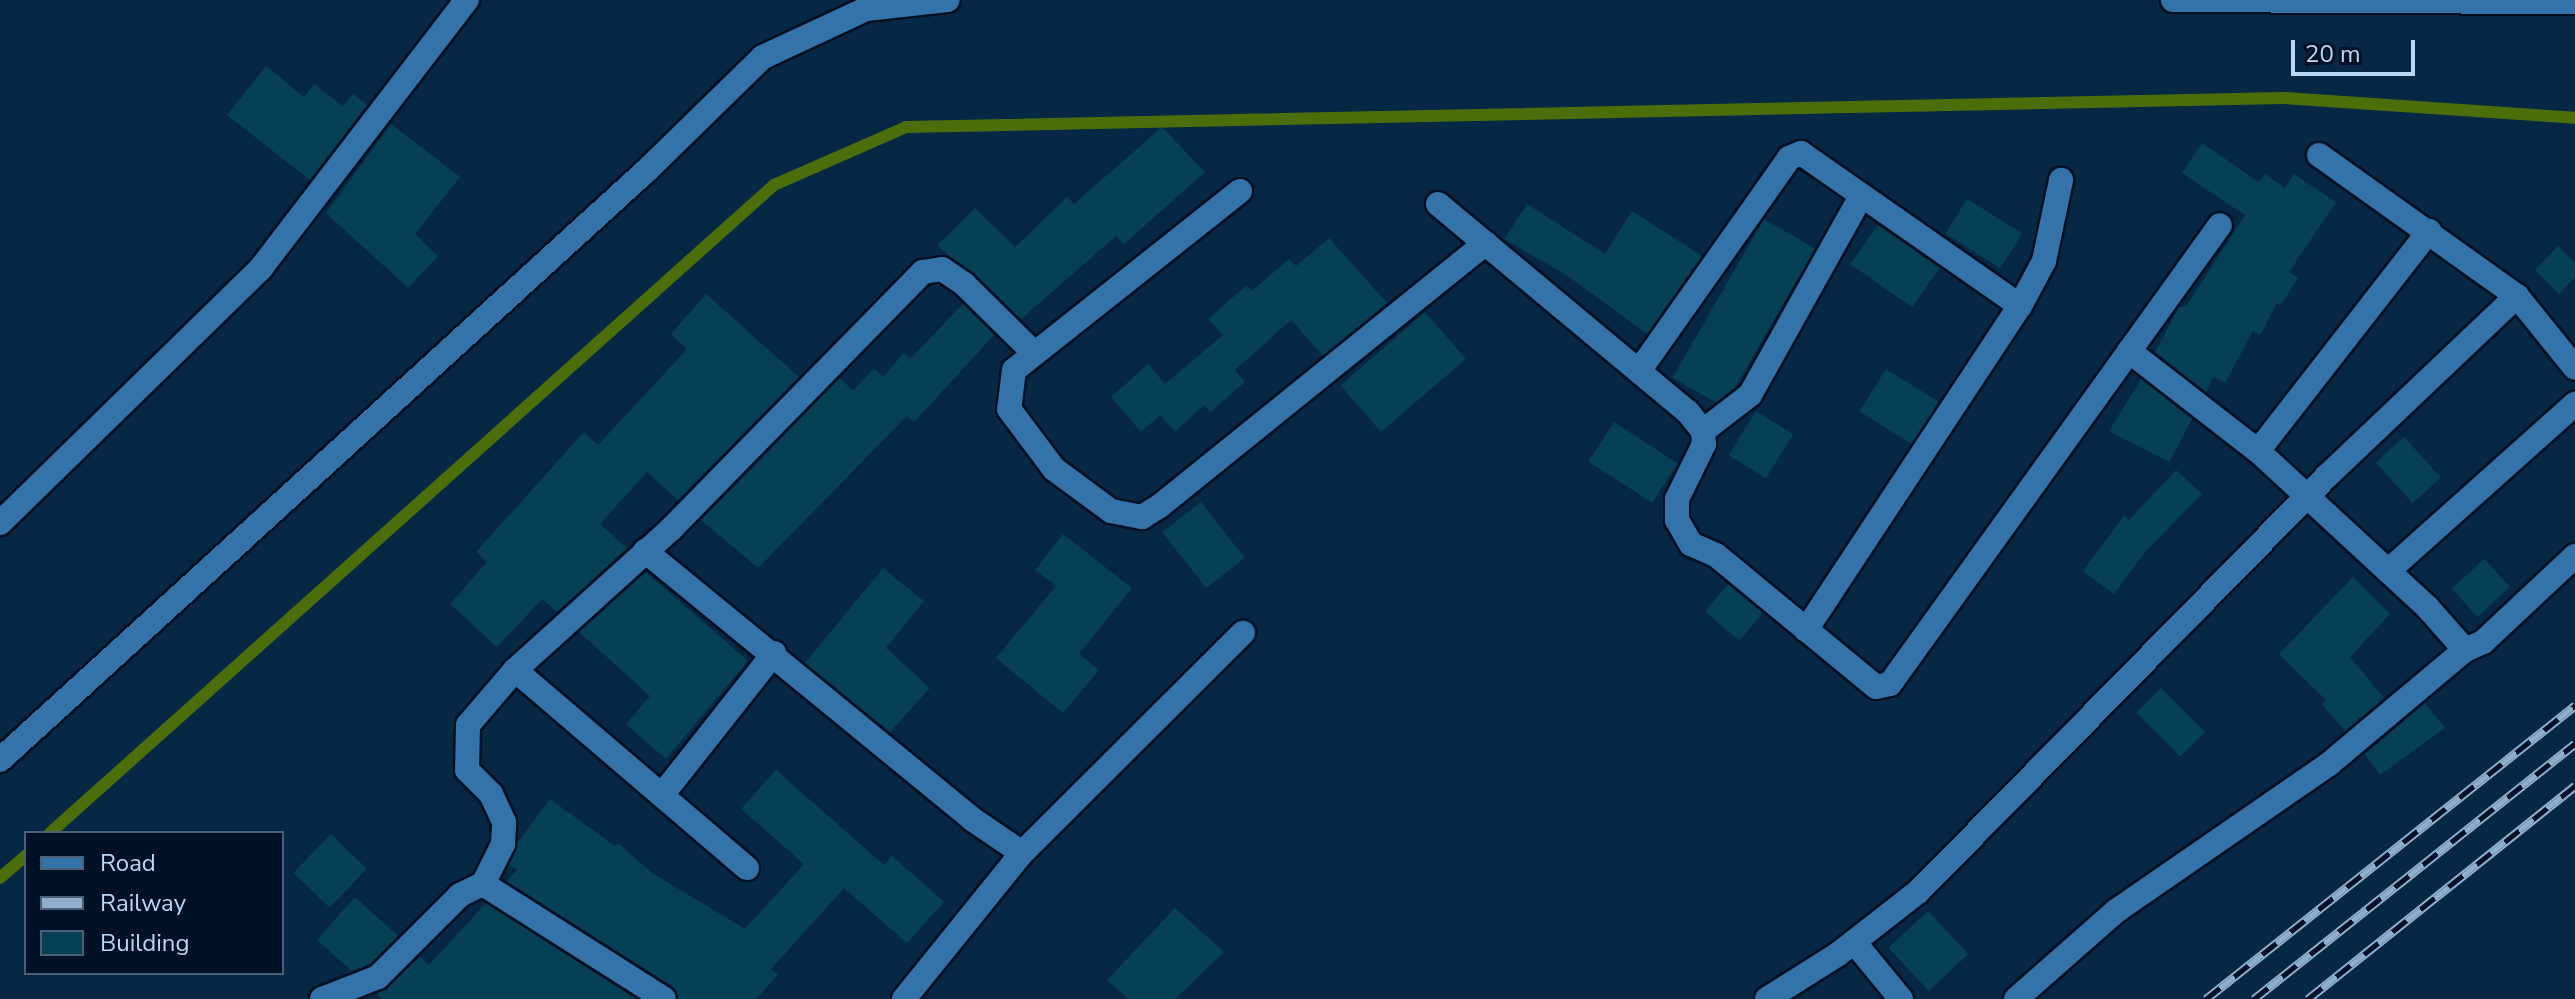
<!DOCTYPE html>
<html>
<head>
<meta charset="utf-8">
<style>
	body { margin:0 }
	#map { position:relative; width:2575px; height:999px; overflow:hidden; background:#062844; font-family:"Nunito Sans",sans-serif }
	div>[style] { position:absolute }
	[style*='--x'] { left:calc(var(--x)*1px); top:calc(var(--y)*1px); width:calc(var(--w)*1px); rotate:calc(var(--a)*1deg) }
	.stream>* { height:12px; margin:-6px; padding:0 6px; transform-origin:6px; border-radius:6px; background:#4b6d0a }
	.building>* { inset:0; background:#064055; transform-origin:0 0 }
	.roads { filter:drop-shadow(2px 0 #011021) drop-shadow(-2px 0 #011021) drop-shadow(0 2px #011021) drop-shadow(0 -2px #011021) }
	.street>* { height:24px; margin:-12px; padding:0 12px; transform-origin:12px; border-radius:12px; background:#3472aa }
	.secondary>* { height:24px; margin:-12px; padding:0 12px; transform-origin:12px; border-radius:12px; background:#3472aa }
	.rail>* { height:9px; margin-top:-4.5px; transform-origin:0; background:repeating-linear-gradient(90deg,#001025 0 18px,#8eaecc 0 36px); box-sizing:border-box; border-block:2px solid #8eaecc }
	span { translate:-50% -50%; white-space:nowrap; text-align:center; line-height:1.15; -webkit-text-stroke:6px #001025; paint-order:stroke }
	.legend { position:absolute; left:24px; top:831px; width:260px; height:144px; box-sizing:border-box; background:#001025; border:2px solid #4a6079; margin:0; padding:10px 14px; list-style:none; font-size:24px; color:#b8d7f6 }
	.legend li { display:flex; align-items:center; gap:16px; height:40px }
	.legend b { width:40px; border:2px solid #4a6079 }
	.scale { position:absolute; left:2291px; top:40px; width:124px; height:36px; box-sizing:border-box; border:4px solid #b8d7f6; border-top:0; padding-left:10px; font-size:24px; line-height:28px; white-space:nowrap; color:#b8d7f6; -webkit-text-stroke:6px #001025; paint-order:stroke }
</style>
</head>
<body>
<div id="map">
	<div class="stream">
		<i style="--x:50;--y:833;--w:972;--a:-41.83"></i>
		<i style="--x:774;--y:185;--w:144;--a:-23.7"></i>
		<i style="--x:906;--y:127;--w:1378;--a:-1.21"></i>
		<i style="--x:2284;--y:98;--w:292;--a:3.9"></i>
		<i style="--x:0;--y:878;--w:35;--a:-41"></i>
	</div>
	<div class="building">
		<i style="clip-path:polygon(266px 66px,304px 97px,314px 84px,343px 106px,353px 94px,367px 105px,310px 180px,227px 115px)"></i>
		<i style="clip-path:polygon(391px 124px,460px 177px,415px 234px,438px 256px,408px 288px,326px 213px)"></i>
		<i style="clip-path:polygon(1162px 127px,1205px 172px,1124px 244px,1116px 236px,1021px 319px,937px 245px,975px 208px,1015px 247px,1067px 197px,1074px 204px)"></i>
		<i style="clip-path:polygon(2202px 143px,2259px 182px,2265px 174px,2285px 188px,2294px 174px,2336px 202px,2289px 272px,2298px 278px,2281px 305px,2277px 303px,2260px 335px,2253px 331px,2225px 383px,2213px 377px,2206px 392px,2155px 352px,2179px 307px,2187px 305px,2245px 215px,2182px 173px)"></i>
		<i style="left:1967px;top:199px;width:65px;height:41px;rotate:32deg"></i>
		<i style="clip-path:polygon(1527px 204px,1605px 254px,1632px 211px,1702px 256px,1647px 334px,1565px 274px,1504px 239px)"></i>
		<i style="left:1764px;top:219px;width:59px;height:183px;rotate:30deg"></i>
		<i style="left:1878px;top:225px;width:75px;height:48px;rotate:35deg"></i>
		<i style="clip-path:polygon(1329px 238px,1387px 303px,1323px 356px,1291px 320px,1235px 370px,1245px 382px,1210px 412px,1204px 405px,1175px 432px,1160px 415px,1141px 432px,1111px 397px,1148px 364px,1165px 384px,1223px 335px,1208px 319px,1247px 285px,1252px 291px,1289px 259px,1296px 266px)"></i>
		<i style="clip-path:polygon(2558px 246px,2575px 263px,2575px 277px,2559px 294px,2535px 270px)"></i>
		<i style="clip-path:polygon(706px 294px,799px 377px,678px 500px,647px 472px,600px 524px,627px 548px,557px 612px,542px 599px,497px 647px,450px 604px,487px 562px,476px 552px,584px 432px,598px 445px,687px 349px,671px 334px)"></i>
		<i style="clip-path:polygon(963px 304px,994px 335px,914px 422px,907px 416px,758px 568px,701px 520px,840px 378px,853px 391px,874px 368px,883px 377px,904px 353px,910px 359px)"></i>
		<i style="left:1425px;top:312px;width:62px;height:112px;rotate:49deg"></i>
		<i style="left:1886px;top:369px;width:62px;height:50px;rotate:32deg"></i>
		<i style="clip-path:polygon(2141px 379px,2192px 419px,2169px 462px,2109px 431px)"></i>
		<i style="left:1756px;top:411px;width:44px;height:52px;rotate:32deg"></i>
		<i style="left:1614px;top:422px;width:76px;height:47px;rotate:33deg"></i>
		<i style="left:2404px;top:437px;width:55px;height:38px;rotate:48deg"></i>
		<i style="clip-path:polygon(2176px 470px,2202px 494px,2146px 551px,2114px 594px,2083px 571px,2124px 516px,2129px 520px)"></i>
		<i style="left:1201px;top:502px;width:71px;height:49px;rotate:52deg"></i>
		<i style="clip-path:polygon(1063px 534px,1132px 588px,1079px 654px,1099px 670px,1063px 713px,996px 658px,1056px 586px,1035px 570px)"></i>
		<i style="left:2484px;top:559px;width:38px;height:44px;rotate:47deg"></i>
		<i style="clip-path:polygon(883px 568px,924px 601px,886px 648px,930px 688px,890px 732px,805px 663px)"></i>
		<i style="clip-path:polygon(646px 572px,748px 661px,666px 759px,626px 724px,650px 696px,579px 632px)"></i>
		<i style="clip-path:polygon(2353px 577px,2390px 614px,2350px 657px,2384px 698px,2345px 731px,2322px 704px,2326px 700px,2279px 654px)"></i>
		<i style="left:1728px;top:584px;width:45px;height:36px;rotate:40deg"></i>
		<i style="left:2161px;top:688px;width:62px;height:35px;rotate:45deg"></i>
		<i style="clip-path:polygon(2425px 703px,2445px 728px,2380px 775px,2365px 754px)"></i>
		<i style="clip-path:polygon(776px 770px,884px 865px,892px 856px,944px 902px,907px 943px,844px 888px,771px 969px,778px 975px,756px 999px,679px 999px,672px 986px,506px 881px,517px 870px,509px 865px,518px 842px,550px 799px,615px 846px,618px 843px,652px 873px,745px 929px,804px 864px,741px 809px)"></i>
		<i style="left:331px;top:834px;width:50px;height:54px;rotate:44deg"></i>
		<i style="clip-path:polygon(355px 897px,398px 936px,370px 964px,352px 971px,317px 940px)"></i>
		<i style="clip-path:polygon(486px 903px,636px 999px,383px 999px,377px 994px,420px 957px,429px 965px)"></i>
		<i style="clip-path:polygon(1175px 908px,1224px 952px,1175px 999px,1129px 999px,1107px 980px)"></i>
		<i style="left:1928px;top:911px;width:59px;height:54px;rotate:47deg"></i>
	</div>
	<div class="roads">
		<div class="street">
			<i style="--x:2319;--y:155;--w:243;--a:35.5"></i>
			<i style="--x:2517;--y:296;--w:92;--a:51.1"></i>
			<i style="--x:1240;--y:191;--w:288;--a:141.6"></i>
			<i style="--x:1014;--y:370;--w:39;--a:97"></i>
			<i style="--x:1009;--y:409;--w:75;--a:53.1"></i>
			<i style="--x:1054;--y:469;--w:71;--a:36.4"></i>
			<i style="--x:1111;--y:511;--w:32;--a:11"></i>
			<i style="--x:1142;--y:517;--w:22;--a:-32"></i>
			<i style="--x:1161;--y:505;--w:417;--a:-38.9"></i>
			<i style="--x:1438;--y:204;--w:325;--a:39.8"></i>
			<i style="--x:1688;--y:412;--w:24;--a:52"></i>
			<i style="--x:1703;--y:431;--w:13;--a:86"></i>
			<i style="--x:1704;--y:444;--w:61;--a:116.1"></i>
			<i style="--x:1677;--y:499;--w:21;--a:90"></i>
			<i style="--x:1677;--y:520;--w:28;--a:60"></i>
			<i style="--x:1691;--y:544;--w:27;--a:24"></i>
			<i style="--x:1716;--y:555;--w:207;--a:39.5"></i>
			<i style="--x:1876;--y:687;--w:14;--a:-12"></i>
			<i style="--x:1890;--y:684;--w:565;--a:-54.29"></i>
			<i style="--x:2129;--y:351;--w:163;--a:37.8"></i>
			<i style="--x:2258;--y:451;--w:231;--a:42.7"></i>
			<i style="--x:2428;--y:608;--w:56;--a:48.6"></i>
			<i style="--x:1639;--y:371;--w:261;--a:-54.8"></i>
			<i style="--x:1789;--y:158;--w:13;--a:-23"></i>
			<i style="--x:1801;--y:153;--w:267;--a:34.9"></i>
			<i style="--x:1703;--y:431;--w:59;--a:-37.5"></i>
			<i style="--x:1750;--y:395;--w:226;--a:-60.8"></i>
			<i style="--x:2258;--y:451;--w:279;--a:-52.1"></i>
			<i style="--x:0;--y:523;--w:365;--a:-44.3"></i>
			<i style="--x:261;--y:268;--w:338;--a:-52.5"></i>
			<i style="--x:645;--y:551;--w:423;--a:39.3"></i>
			<i style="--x:972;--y:819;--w:60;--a:34.2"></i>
			<i style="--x:2388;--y:571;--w:251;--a:-41.8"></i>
			<i style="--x:1806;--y:630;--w:388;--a:-56.6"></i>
			<i style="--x:2020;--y:306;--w:51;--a:-61.9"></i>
			<i style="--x:2044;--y:261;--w:83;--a:-78.1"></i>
			<i style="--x:515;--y:670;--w:305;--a:40.5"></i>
			<i style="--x:662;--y:795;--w:181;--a:-51.7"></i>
			<i style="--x:483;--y:884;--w:45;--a:-63.4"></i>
			<i style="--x:503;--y:844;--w:22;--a:-87"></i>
			<i style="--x:504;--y:822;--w:31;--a:-115"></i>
			<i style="--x:491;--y:794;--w:34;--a:-135"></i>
			<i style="--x:467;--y:770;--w:45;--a:-88.7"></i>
			<i style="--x:468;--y:725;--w:72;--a:-49.5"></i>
			<i style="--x:515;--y:670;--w:210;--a:-42.1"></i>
			<i style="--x:671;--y:529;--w:360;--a:-45.6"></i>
			<i style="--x:923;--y:272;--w:19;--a:-9"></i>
			<i style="--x:942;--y:269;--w:27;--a:34"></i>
			<i style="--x:964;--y:284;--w:98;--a:44.6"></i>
			<i style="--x:1854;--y:942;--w:74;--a:50.5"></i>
			<i style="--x:322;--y:999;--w:60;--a:-21.4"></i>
			<i style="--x:378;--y:977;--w:116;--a:-45"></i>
			<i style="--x:460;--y:895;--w:25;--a:-26"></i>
			<i style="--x:483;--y:884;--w:214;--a:32.4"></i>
			<i style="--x:904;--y:999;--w:188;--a:-51.1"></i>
			<i style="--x:1022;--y:853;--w:312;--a:-44.9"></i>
			<i style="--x:1767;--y:999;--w:83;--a:-32.2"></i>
			<i style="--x:1837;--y:955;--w:104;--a:-38"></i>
			<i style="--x:1919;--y:891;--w:581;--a:-45.49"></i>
			<i style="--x:2326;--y:477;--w:263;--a:-43.5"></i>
			<i style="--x:2016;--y:999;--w:133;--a:-41.3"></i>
			<i style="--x:2116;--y:911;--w:259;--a:-34.6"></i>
			<i style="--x:2329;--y:764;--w:177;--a:-40"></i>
			<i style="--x:2465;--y:650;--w:20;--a:-24"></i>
			<i style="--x:2483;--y:642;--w:126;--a:-43.1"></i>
		</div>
		<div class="secondary">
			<i style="--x:2173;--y:0;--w:402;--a:0.3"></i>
			<i style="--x:0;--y:760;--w:874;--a:-42.36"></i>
			<i style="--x:646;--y:171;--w:163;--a:-44.3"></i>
			<i style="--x:763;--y:57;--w:114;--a:-25"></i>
			<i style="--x:866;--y:9;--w:82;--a:-6.3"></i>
		</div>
	</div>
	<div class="rail">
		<i style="--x:2206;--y:999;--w:472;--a:-38.5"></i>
		<i style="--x:2254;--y:999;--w:410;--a:-38.5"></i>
		<i style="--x:2308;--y:999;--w:342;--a:-38.6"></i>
	</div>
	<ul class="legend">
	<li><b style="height:10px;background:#3472aa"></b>Road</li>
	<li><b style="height:10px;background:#8eaecc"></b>Railway</li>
	<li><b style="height:22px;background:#064055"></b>Building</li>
	</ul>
	<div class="scale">20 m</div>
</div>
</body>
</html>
